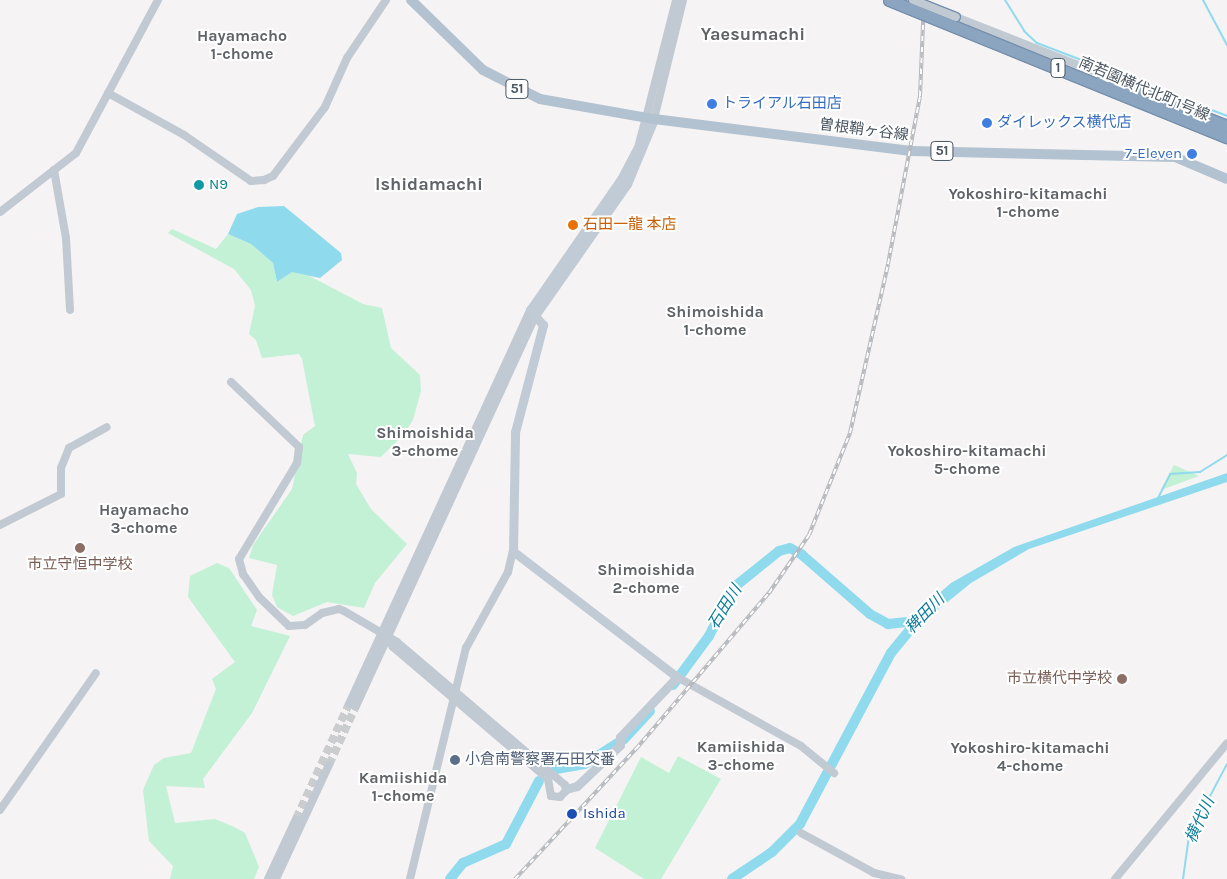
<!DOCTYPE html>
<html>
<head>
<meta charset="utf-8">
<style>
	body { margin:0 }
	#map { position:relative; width:1227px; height:879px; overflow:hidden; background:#f5f3f3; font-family:Karla,"Noto Sans JP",sans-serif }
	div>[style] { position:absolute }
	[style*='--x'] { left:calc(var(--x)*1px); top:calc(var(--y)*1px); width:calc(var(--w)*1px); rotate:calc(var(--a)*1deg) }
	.green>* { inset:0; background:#c3f1d5 }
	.water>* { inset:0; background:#90daee }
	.stream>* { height:2px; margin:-1px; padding:0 1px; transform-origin:1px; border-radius:1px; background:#90daee }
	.river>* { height:10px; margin:-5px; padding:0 5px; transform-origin:5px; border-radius:5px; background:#90daee }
	.tertiary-tunnel>* { height:8px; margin-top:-4px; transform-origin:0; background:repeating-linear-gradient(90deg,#caccce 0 8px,transparent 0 12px) }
	.tertiary>* { height:8px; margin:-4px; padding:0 4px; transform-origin:4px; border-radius:4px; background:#c1cad2 }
	.secondary>* { height:9px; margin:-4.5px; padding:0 4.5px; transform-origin:4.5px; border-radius:4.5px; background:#c1cbd6 }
	.primary>* { height:10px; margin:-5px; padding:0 5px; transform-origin:5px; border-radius:5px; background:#b3c2d1 }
	.rail>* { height:4px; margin-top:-2px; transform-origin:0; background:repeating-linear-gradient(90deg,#fff 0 5.5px,#b5b8bd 0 11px); box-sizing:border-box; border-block:1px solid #b5b8bd }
	.bridges { filter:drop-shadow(1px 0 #7690ad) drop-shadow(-1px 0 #7690ad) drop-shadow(0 1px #7690ad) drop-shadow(0 -1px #7690ad) }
	.tertiary-bridge>* { height:8px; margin:-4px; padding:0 4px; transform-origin:4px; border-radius:4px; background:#c1cad2 }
	.motorway-bridge>* { height:11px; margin:-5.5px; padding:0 5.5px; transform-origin:5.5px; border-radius:5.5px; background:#8ba5c1 }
	.dots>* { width:14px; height:14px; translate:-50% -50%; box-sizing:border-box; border:2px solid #fff; border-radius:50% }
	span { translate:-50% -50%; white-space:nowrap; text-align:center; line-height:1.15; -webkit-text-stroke:4px #fff; paint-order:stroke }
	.shield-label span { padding:1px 4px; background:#fff; border:1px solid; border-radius:4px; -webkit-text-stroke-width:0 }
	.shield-label { font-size:14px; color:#4a5661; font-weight:700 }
	.street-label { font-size:15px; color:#4a5661 }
	.shop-label { font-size:15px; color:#366cbe }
	.left { translate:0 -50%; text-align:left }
	.right { translate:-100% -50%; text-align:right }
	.culture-label { font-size:15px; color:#0d838f }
	.food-label { font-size:15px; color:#c56008 }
	.education-label { font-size:15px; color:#785e54 }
	.service-label { font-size:15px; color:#4e5e75 }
	.transit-label { font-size:15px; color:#164399 }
	.neighbourhood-label { font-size:16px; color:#5f6368; font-weight:700 }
	.water-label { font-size:16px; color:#0c7c9b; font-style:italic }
	.quarter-label { font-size:18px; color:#5f6368; font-weight:700 }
</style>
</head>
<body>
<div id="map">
	<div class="green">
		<i style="clip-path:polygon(172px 229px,216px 249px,228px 234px,251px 244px,273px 263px,277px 282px,292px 272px,302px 272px,363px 304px,382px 308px,391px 348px,420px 375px,421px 391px,413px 420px,403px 435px,381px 457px,348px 454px,357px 473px,356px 484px,371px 509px,407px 544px,375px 583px,364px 608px,327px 602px,293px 616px,277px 607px,272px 595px,277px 565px,249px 558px,253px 545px,292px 489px,303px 435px,315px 426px,302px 359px,299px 354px,262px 358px,256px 340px,249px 334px,255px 306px,251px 290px,234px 269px,168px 233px)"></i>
		<i style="clip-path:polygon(1174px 465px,1199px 476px,1161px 490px)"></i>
		<i style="clip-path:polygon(217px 563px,229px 568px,257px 610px,251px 626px,290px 636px,252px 713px,203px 779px,205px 788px,166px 786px,175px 823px,215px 819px,234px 827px,245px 833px,259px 867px,254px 879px,170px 879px,173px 866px,149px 841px,143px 790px,154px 765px,164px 758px,191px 753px,216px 689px,212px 679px,235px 662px,188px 597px,190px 576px)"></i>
		<i style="clip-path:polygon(678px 756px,721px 779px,661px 879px,644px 879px,595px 848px,641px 757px,669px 773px)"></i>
	</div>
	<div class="water">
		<i style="clip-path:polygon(284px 206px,341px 253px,342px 260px,320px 278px,292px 272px,277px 282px,273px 263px,251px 244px,228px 234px,237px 214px,258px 207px)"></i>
		<i style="clip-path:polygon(1227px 473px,1227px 482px,1029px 549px,971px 583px,918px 626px,911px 624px,921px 609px,951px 583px,1014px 547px)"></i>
	</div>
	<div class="stream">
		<i style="--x:1005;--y:0;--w:36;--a:58"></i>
		<i style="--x:1024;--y:31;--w:18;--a:43"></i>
		<i style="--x:1037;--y:43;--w:204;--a:21"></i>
		<i style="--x:1203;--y:0;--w:51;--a:61.9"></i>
		<i style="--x:1158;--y:498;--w:27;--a:-63"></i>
		<i style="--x:1170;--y:474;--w:30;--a:-4"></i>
		<i style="--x:1200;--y:472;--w:32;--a:-32"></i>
		<i style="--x:1183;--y:879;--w:43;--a:-82.1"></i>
		<i style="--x:1189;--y:836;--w:81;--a:-62.2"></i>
	</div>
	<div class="river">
		<i style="--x:673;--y:685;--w:61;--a:-53.7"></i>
		<i style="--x:709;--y:636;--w:54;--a:-63.4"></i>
		<i style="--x:733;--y:588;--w:59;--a:-38.8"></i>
		<i style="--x:779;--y:551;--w:11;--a:-15"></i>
		<i style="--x:790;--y:548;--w:13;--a:29"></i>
		<i style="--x:801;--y:554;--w:91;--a:41"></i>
		<i style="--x:870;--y:614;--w:21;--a:29"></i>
		<i style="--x:888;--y:624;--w:28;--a:-6"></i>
		<i style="--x:556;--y:769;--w:29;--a:-10"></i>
		<i style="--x:585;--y:764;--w:46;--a:-32.7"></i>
		<i style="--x:624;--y:739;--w:38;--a:-47"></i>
		<i style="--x:450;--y:879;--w:21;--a:-51"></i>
		<i style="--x:463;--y:863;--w:47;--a:-23.8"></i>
		<i style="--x:506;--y:844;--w:71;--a:-62.4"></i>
		<i style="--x:732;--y:879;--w:48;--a:-34"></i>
		<i style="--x:772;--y:852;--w:40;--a:-45"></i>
		<i style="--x:800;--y:824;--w:194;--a:-62"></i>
		<i style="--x:891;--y:653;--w:49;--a:-50.8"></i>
	</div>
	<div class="tertiary-tunnel">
		<i style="--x:329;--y:765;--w:65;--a:-65.4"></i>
		<i style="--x:296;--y:819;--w:127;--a:-65.3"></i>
	</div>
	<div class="tertiary">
		<i style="--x:956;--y:17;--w:161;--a:21.5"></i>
		<i style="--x:108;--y:93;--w:87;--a:28.9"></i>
		<i style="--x:184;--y:135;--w:81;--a:34.5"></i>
		<i style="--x:251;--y:181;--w:13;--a:-4"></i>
		<i style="--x:264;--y:180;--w:10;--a:-24"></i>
		<i style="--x:273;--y:176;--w:86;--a:-53"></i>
		<i style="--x:325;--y:107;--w:54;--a:-65.8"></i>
		<i style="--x:347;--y:58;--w:70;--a:-56.1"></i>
		<i style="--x:646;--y:118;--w:122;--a:-75.7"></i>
		<i style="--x:654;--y:119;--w:122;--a:-76.3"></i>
		<i style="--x:54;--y:170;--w:69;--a:80"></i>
		<i style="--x:66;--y:238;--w:72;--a:86.8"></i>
		<i style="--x:0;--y:212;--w:96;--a:-37.8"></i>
		<i style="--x:76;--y:153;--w:174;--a:-61.8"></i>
		<i style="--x:231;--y:382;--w:94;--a:43.7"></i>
		<i style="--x:299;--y:447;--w:16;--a:97"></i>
		<i style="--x:297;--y:463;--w:112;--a:121.1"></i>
		<i style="--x:239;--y:559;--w:16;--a:75"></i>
		<i style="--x:243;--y:574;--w:29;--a:55"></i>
		<i style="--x:260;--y:598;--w:40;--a:44"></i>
		<i style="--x:289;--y:626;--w:16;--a:-4"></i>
		<i style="--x:305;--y:625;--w:21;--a:-35"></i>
		<i style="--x:322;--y:613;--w:17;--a:-13"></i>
		<i style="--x:339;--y:609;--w:5;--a:22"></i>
		<i style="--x:344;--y:611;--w:61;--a:30.3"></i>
		<i style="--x:397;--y:642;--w:221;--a:40.4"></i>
		<i style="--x:565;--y:785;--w:6;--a:81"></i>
		<i style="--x:566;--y:791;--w:8;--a:135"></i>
		<i style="--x:560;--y:797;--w:9;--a:-174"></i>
		<i style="--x:551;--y:796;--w:17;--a:-100"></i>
		<i style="--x:548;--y:779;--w:204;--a:-139.6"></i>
		<i style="--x:393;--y:647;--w:13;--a:-119"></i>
		<i style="--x:0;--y:525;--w:68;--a:-26.9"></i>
		<i style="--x:61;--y:494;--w:26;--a:-90"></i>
		<i style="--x:61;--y:468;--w:22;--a:-68"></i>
		<i style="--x:69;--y:448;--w:43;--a:-28.9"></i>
		<i style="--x:677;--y:677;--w:142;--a:29.1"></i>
		<i style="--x:801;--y:746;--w:43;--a:39.3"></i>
		<i style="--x:349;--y:704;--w:434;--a:-65.3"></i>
		<i style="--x:356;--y:706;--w:431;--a:-65.3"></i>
		<i style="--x:0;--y:810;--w:167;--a:-55"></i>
		<i style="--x:801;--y:833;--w:83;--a:28.7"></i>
		<i style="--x:874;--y:873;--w:28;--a:13"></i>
		<i style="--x:268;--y:879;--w:66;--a:-65"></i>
		<i style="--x:276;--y:879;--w:126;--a:-65.1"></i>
		<i style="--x:410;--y:879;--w:238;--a:-76.4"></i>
		<i style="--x:466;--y:648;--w:87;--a:-61.1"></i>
		<i style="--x:508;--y:572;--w:22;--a:-77"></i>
		<i style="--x:1115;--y:879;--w:176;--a:-50.5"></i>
	</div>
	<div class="secondary">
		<i style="--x:536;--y:314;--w:159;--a:-55"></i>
		<i style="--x:627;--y:184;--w:70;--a:-67.4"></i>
		<i style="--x:566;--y:789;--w:11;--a:-15"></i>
		<i style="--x:577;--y:786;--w:59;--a:-43.6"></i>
		<i style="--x:620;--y:745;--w:8;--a:-90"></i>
		<i style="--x:620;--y:737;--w:83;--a:-46.5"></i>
		<i style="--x:677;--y:677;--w:207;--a:-142.5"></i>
		<i style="--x:513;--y:551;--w:119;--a:-89"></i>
		<i style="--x:515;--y:432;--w:111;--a:-75.3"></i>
		<i style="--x:543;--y:325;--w:20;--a:-131"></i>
		<i style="--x:530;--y:310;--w:160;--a:-55.2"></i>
		<i style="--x:621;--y:179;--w:36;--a:-62"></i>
		<i style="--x:638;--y:147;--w:30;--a:-75"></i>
	</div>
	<div class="primary">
		<i style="--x:411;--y:0;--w:100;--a:44.2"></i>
		<i style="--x:483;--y:70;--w:64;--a:27"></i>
		<i style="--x:540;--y:99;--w:116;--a:10"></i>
		<i style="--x:654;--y:119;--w:259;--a:7.1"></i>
		<i style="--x:911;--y:151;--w:264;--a:1.3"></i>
		<i style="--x:1175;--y:157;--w:56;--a:22.9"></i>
	</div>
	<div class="rail">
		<i style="--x:515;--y:879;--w:178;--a:-47.1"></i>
		<i style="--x:636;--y:749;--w:205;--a:-49.6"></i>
		<i style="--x:769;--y:593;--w:70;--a:-55.4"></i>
		<i style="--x:809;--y:535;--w:110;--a:-68.1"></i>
		<i style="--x:850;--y:433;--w:173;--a:-77.3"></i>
		<i style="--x:888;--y:264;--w:171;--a:-79.2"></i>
		<i style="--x:920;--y:96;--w:96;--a:-87.6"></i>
	</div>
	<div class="bridges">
		<div class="tertiary-bridge">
			<i style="--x:913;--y:0;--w:46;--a:21.6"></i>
		</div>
		<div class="motorway-bridge">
			<i style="--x:889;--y:0;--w:365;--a:22.1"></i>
			<i style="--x:1102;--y:77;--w:134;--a:21.4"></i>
		</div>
	</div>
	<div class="dots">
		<i style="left:712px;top:104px;background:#3f7fe0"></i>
		<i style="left:987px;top:123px;background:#3f7fe0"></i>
		<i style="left:1192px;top:154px;background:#3f7fe0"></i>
		<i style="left:199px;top:185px;background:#0f9aa8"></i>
		<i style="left:573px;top:225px;background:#e8710a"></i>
		<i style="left:80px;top:548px;background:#8d6e63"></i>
		<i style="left:1122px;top:679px;background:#8d6e63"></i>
		<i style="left:455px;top:760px;background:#5c6f8a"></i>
		<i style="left:572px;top:814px;background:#1a4fb4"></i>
	</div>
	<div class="shield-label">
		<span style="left:1058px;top:68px">1</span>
		<span style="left:517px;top:89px">51</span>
		<span style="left:942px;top:151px">51</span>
	</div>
	<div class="street-label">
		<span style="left:1144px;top:89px;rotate:23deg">南若園横代北町1号線</span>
		<span style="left:864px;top:130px;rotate:7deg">曽根鞘ヶ谷線</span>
	</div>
	<div class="shop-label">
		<span class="left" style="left:722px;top:104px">トライアル石田店</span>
		<span class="left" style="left:997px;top:123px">ダイレックス横代店</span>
		<span class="right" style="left:1182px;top:154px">7-Eleven</span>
	</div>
	<div class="culture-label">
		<span class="left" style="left:209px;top:185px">N9</span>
	</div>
	<div class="food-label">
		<span class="left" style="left:583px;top:225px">石田一龍 本店</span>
	</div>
	<div class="education-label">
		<span style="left:80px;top:565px">市立守恒中学校</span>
		<span class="right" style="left:1112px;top:679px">市立横代中学校</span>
	</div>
	<div class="service-label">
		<span class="left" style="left:465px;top:760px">小倉南警察署石田交番</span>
	</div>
	<div class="transit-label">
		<span class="left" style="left:583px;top:814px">Ishida</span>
	</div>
	<div class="neighbourhood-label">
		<span style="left:242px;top:45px">Hayamacho<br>1-chome</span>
		<span style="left:1028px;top:203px">Yokoshiro-kitamachi<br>1-chome</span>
		<span style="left:715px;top:321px">Shimoishida<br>1-chome</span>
		<span style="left:425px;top:442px">Shimoishida<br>3-chome</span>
		<span style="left:967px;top:460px">Yokoshiro-kitamachi<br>5-chome</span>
		<span style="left:144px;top:519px">Hayamacho<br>3-chome</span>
		<span style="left:646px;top:579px">Shimoishida<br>2-chome</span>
		<span style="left:741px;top:756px">Kamiishida<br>3-chome</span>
		<span style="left:1030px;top:757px">Yokoshiro-kitamachi<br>4-chome</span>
		<span style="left:403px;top:787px">Kamiishida<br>1-chome</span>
	</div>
	<div class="water-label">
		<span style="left:725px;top:607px;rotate:-58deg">石田川</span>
		<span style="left:925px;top:614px;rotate:-46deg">稗田川</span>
		<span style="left:1200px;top:820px;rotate:-66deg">横代川</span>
	</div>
	<div class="quarter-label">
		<span style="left:753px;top:34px">Yaesumachi</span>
		<span style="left:429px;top:184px">Ishidamachi</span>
	</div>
</div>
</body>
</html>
